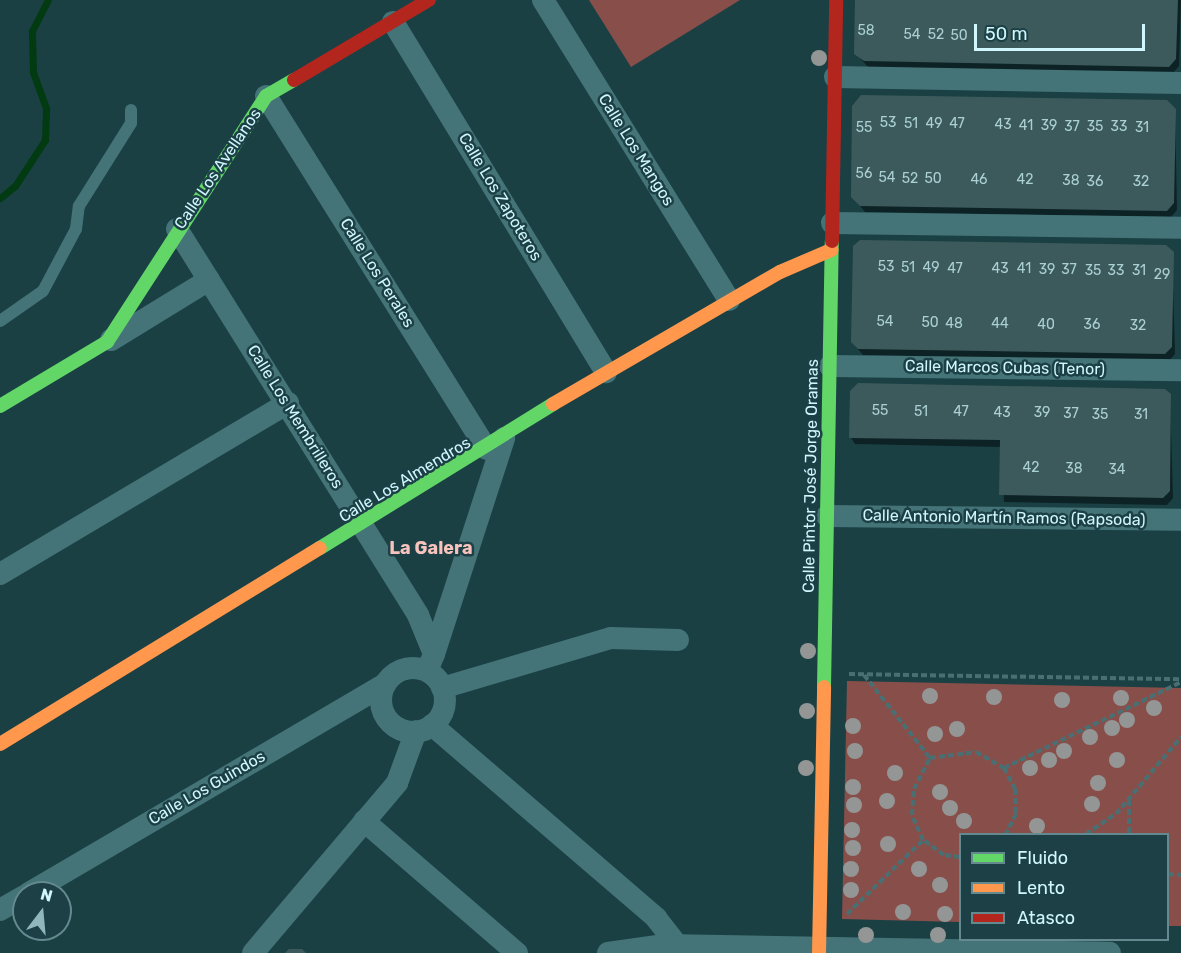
<!DOCTYPE html>
<html>
<head>
<meta charset="utf-8">
<style>
	body { margin:0 }
	#map { position:relative; width:1181px; height:953px; overflow:hidden; background:#1a4044; font-family:Rubik,sans-serif }
	div>[style] { position:absolute }
	[style*='--x'] { left:calc(var(--x)*1px); top:calc(var(--y)*1px); width:calc(var(--w)*1px); rotate:calc(var(--a)*1deg) }
	.green>* { inset:0; background:#884f4a }
	.shadow>* { inset:0; background:#0007 }
	.stream>* { height:7px; margin:-3.5px; padding:0 3.5px; transform-origin:3.5px; border-radius:3.5px; background:#023a11 }
	.building>* { inset:0; background:#3c5a5b }
	.path>* { height:4px; margin-top:-2px; transform-origin:0; background:repeating-linear-gradient(90deg,#496f73 0 6px,transparent 0 9px) }
	.lane>* { height:12px; margin:-6px; padding:0 6px; transform-origin:6px; border-radius:6px; background:#447478 }
	.street>* { height:22px; margin:-11px; padding:0 11px; transform-origin:11px; border-radius:11px; background:#447478 }
	.street>.ring { margin:-11px; padding:0; box-sizing:content-box; background:none; border:22px solid #447478; border-radius:50% }
	.fast>* { height:14px; margin:-7px; padding:0 7px; transform-origin:7px; border-radius:7px; background:#63d668 }
	.slow>* { height:14px; margin:-7px; padding:0 7px; transform-origin:7px; border-radius:7px; background:#ff974d }
	.jam>* { height:14px; margin:-7px; padding:0 7px; transform-origin:7px; border-radius:7px; background:#b3261e }
	.trees>* { width:16px; height:16px; margin:-8px; border-radius:50%; background:#949696 }
	span { translate:-50% -50%; white-space:nowrap; text-align:center; line-height:1.15; -webkit-text-stroke:5px #1c4045; paint-order:stroke }
	.number-label { font-size:14px; color:#aad0d4 }
	.number-label span { -webkit-text-stroke-width:0 }
	.street-label { font-size:16px; color:#cff7fd }
	.neighbourhood-label { font-size:18px; color:#f7c3bd; font-weight:700 }
	.legend { position:absolute; left:959px; top:833px; width:210px; height:108px; box-sizing:border-box; background:#1c4045; border:2px solid #64898f; margin:0; padding:8px 10px; list-style:none; font-size:18px; color:#cff7fd }
	.legend li { display:flex; align-items:center; gap:12px; height:30px }
	.legend b { width:30px; border:2px solid #64898f }
	.north { position:absolute; left:12px; top:881px; width:60px; height:60px; box-sizing:border-box; background:#1c4045; border:2px solid #64898f; border-radius:50%; rotate:16deg; font-size:16px; font-weight:700; line-height:24px; text-align:center; color:#cff7fd }
	.north::after { content:''; display:block; margin:auto; width:21px; height:27px; background:#90b7bc; clip-path:polygon(50% 0,100% 100%,50% 72%,0 100%) }
	.scale { position:absolute; left:974px; top:24px; width:171px; height:27px; box-sizing:border-box; border:3px solid #cff7fd; border-top:0; padding-left:8px; font-size:18px; line-height:21px; white-space:nowrap; color:#cff7fd; -webkit-text-stroke:4px #1c4045; paint-order:stroke }
</style>
</head>
<body>
<div id="map">
	<div class="green">
		<i style="clip-path:polygon(589px 0,740px 0,631px 67px)"></i>
		<i style="clip-path:polygon(847px 681px,1181px 688px,1181px 926px,1168px 926px,1168px 834px,960px 834px,960px 922px,842px 919px)"></i>
	</div>
	<div class="shadow">
		<i style="clip-path:polygon(857px 0,1181px 0,1179px 66px,1173px 73px,869px 68px,856px 54px)"></i>
		<i style="clip-path:polygon(1175px 110px,1177px 210px,1171px 217px,865px 212px,853px 197px)"></i>
		<i style="clip-path:polygon(1172px 253px,1175px 354px,1169px 361px,863px 355px,852px 342px)"></i>
		<i style="clip-path:polygon(1170px 395px,1173px 498px,1167px 505px,1004px 502px,1001px 447px,855px 444px,851px 438px)"></i>
	</div>
	<div class="stream">
		<i style="--x:0;--y:198;--w:19;--a:-39"></i>
		<i style="--x:15;--y:186;--w:55;--a:-56.9"></i>
		<i style="--x:45;--y:140;--w:32;--a:-88"></i>
		<i style="--x:46;--y:108;--w:38;--a:-110"></i>
		<i style="--x:33;--y:72;--w:41;--a:-91.4"></i>
		<i style="--x:32;--y:31;--w:35;--a:-63"></i>
	</div>
	<div class="building">
		<i style="clip-path:polygon(855px 0,1178px 0,1176px 59px,1169px 67px,864px 61px,854px 54px)"></i>
		<i style="clip-path:polygon(861px 95px,1167px 100px,1176px 109px,1174px 203px,1167px 211px,860px 206px,851px 197px,852px 106px)"></i>
		<i style="clip-path:polygon(860px 240px,1166px 245px,1174px 252px,1172px 347px,1165px 354px,858px 349px,851px 342px,853px 246px)"></i>
		<i style="clip-path:polygon(858px 383px,1165px 389px,1171px 394px,1170px 491px,1163px 498px,999px 495px,1000px 440px,849px 438px,850px 391px)"></i>
		<i style="clip-path:polygon(289px 949px,302px 949px,306px 953px,285px 953px)"></i>
	</div>
	<div class="path">
		<i style="--x:849;--y:674;--w:332;--a:0.9"></i>
		<i style="--x:864;--y:675;--w:106;--a:51.5"></i>
		<i style="--x:1004;--y:768;--w:197;--a:-25.9"></i>
		<i style="--x:1129;--y:800;--w:34;--a:90"></i>
		<i style="--x:1086;--y:834;--w:36;--a:-34"></i>
		<i style="--x:1116;--y:814;--w:101;--a:-49.8"></i>
		<i style="--x:960;--y:857;--w:16;--a:-173"></i>
		<i style="--x:944;--y:855;--w:26;--a:-144"></i>
		<i style="--x:923;--y:840;--w:27;--a:-114"></i>
		<i style="--x:912;--y:815;--w:26;--a:-86"></i>
		<i style="--x:914;--y:789;--w:35;--a:-63"></i>
		<i style="--x:930;--y:758;--w:46;--a:-7.4"></i>
		<i style="--x:976;--y:752;--w:32;--a:30"></i>
		<i style="--x:1004;--y:768;--w:24;--a:62"></i>
		<i style="--x:1015;--y:789;--w:25;--a:88"></i>
		<i style="--x:1016;--y:814;--w:22;--a:117"></i>
		<i style="--x:1168;--y:874;--w:13;--a:4"></i>
		<i style="--x:847;--y:914;--w:106;--a:-44.2"></i>
	</div>
	<div class="lane">
		<i style="--x:0;--y:321;--w:52;--a:-34.9"></i>
		<i style="--x:43;--y:291;--w:70;--a:-62"></i>
		<i style="--x:76;--y:229;--w:23;--a:-83"></i>
		<i style="--x:79;--y:206;--w:98;--a:-57.9"></i>
		<i style="--x:131;--y:123;--w:13;--a:-90"></i>
	</div>
	<div class="street">
		<i style="--x:543;--y:0;--w:353;--a:58.2"></i>
		<i style="--x:393;--y:22;--w:410;--a:58.7"></i>
		<i style="--x:835;--y:77;--w:346;--a:1"></i>
		<i style="--x:266;--y:96;--w:416;--a:58"></i>
		<i style="--x:832;--y:223;--w:349;--a:0.8"></i>
		<i style="--x:177;--y:229;--w:455;--a:58"></i>
		<i style="--x:418;--y:615;--w:42;--a:67.7"></i>
		<i style="--x:434;--y:654;--w:18;--a:112"></i>
		<i style="--x:111;--y:340;--w:115;--a:-31.5"></i>
		<i style="--x:830;--y:366;--w:351;--a:0.7"></i>
		<i style="--x:827;--y:516;--w:354;--a:0.6"></i>
		<i style="--x:0;--y:574;--w:335;--a:-30.7"></i>
		<i style="--x:434;--y:654;--w:227;--a:-72"></i>
		<i class="ring" style="left:381px;top:668px;width:42px;height:42px"></i>
		<i style="--x:442;--y:688;--w:176;--a:-16.5"></i>
		<i style="--x:611;--y:638;--w:67;--a:1.7"></i>
		<i style="--x:432;--y:725;--w:296;--a:40.7"></i>
		<i style="--x:656;--y:918;--w:36;--a:52"></i>
		<i style="--x:364;--y:821;--w:202;--a:40.8"></i>
		<i style="--x:29;--y:893;--w:413;--a:-30.4"></i>
		<i style="--x:0;--y:910;--w:28;--a:-30"></i>
		<i style="--x:253;--y:953;--w:223;--a:-49.7"></i>
		<i style="--x:397;--y:783;--w:55;--a:-69.9"></i>
		<i style="--x:608;--y:953;--w:57;--a:-8.1"></i>
		<i style="--x:664;--y:945;--w:446;--a:1"></i>
	</div>
	<div class="fast">
		<i style="--x:0;--y:406;--w:125;--a:-30.9"></i>
		<i style="--x:107;--y:342;--w:293;--a:-57.1"></i>
		<i style="--x:266;--y:96;--w:32;--a:-30"></i>
		<i style="--x:320;--y:548;--w:274;--a:-31.7"></i>
		<i style="--x:824;--y:687;--w:446;--a:-89"></i>
	</div>
	<div class="slow">
		<i style="--x:553;--y:404;--w:263;--a:-30.2"></i>
		<i style="--x:780;--y:272;--w:56;--a:-23.3"></i>
		<i style="--x:0;--y:744;--w:375;--a:-31.5"></i>
		<i style="--x:819;--y:953;--w:266;--a:-88.9"></i>
	</div>
	<div class="jam">
		<i style="--x:294;--y:80;--w:157;--a:-30.7"></i>
		<i style="--x:832;--y:241;--w:241;--a:-89"></i>
	</div>
	<div class="trees">
		<i style="left:819px;top:58px"></i>
		<i style="left:808px;top:651px"></i>
		<i style="left:930px;top:696px"></i>
		<i style="left:994px;top:697px"></i>
		<i style="left:1121px;top:698px"></i>
		<i style="left:1062px;top:700px"></i>
		<i style="left:1154px;top:708px"></i>
		<i style="left:807px;top:711px"></i>
		<i style="left:1127px;top:720px"></i>
		<i style="left:853px;top:726px"></i>
		<i style="left:1112px;top:728px"></i>
		<i style="left:957px;top:729px"></i>
		<i style="left:935px;top:734px"></i>
		<i style="left:1090px;top:737px"></i>
		<i style="left:855px;top:751px"></i>
		<i style="left:1064px;top:751px"></i>
		<i style="left:1049px;top:760px"></i>
		<i style="left:1117px;top:760px"></i>
		<i style="left:806px;top:768px"></i>
		<i style="left:1030px;top:768px"></i>
		<i style="left:895px;top:773px"></i>
		<i style="left:1098px;top:783px"></i>
		<i style="left:853px;top:787px"></i>
		<i style="left:940px;top:792px"></i>
		<i style="left:887px;top:801px"></i>
		<i style="left:1092px;top:804px"></i>
		<i style="left:854px;top:805px"></i>
		<i style="left:950px;top:808px"></i>
		<i style="left:964px;top:821px"></i>
		<i style="left:1037px;top:826px"></i>
		<i style="left:852px;top:830px"></i>
		<i style="left:888px;top:844px"></i>
		<i style="left:853px;top:848px"></i>
		<i style="left:851px;top:869px"></i>
		<i style="left:919px;top:869px"></i>
		<i style="left:940px;top:885px"></i>
		<i style="left:851px;top:890px"></i>
		<i style="left:903px;top:912px"></i>
		<i style="left:945px;top:914px"></i>
		<i style="left:866px;top:935px"></i>
		<i style="left:938px;top:935px"></i>
	</div>
	<div class="number-label">
		<span style="left:866px;top:31px">58</span>
		<span style="left:912px;top:35px">54</span>
		<span style="left:936px;top:35px">52</span>
		<span style="left:959px;top:36px">50</span>
		<span style="left:888px;top:123px">53</span>
		<span style="left:911px;top:124px">51</span>
		<span style="left:934px;top:124px">49</span>
		<span style="left:957px;top:124px">47</span>
		<span style="left:1003px;top:125px">43</span>
		<span style="left:1026px;top:126px">41</span>
		<span style="left:1049px;top:126px">39</span>
		<span style="left:1072px;top:127px">37</span>
		<span style="left:1095px;top:127px">35</span>
		<span style="left:1119px;top:127px">33</span>
		<span style="left:864px;top:128px">55</span>
		<span style="left:1142px;top:128px">31</span>
		<span style="left:864px;top:174px">56</span>
		<span style="left:887px;top:178px">54</span>
		<span style="left:910px;top:179px">52</span>
		<span style="left:933px;top:179px">50</span>
		<span style="left:979px;top:180px">46</span>
		<span style="left:1025px;top:180px">42</span>
		<span style="left:1071px;top:181px">38</span>
		<span style="left:1095px;top:182px">36</span>
		<span style="left:1141px;top:182px">32</span>
		<span style="left:886px;top:267px">53</span>
		<span style="left:908px;top:268px">51</span>
		<span style="left:931px;top:268px">49</span>
		<span style="left:955px;top:269px">47</span>
		<span style="left:1000px;top:269px">43</span>
		<span style="left:1024px;top:269px">41</span>
		<span style="left:1047px;top:270px">39</span>
		<span style="left:1069px;top:270px">37</span>
		<span style="left:1093px;top:271px">35</span>
		<span style="left:1116px;top:271px">33</span>
		<span style="left:1139px;top:271px">31</span>
		<span style="left:1162px;top:275px">29</span>
		<span style="left:885px;top:322px">54</span>
		<span style="left:930px;top:323px">50</span>
		<span style="left:954px;top:324px">48</span>
		<span style="left:1000px;top:324px">44</span>
		<span style="left:1046px;top:325px">40</span>
		<span style="left:1092px;top:325px">36</span>
		<span style="left:1138px;top:326px">32</span>
		<span style="left:880px;top:411px">55</span>
		<span style="left:921px;top:412px">51</span>
		<span style="left:961px;top:412px">47</span>
		<span style="left:1002px;top:413px">43</span>
		<span style="left:1042px;top:413px">39</span>
		<span style="left:1071px;top:414px">37</span>
		<span style="left:1100px;top:415px">35</span>
		<span style="left:1141px;top:415px">31</span>
		<span style="left:1031px;top:468px">42</span>
		<span style="left:1074px;top:469px">38</span>
		<span style="left:1117px;top:470px">34</span>
	</div>
	<div class="street-label">
		<span style="left:636px;top:150px;rotate:58deg">Calle Los Mangos</span>
		<span style="left:218px;top:169px;rotate:-56deg">Calle Los Avellanos</span>
		<span style="left:500px;top:197px;rotate:59deg">Calle Los Zapoteros</span>
		<span style="left:377px;top:273px;rotate:58deg">Calle Los Perales</span>
		<span style="left:1005px;top:368px;rotate:1deg">Calle Marcos Cubas (Tenor)</span>
		<span style="left:295px;top:417px;rotate:58deg">Calle Los Membrilleros</span>
		<span style="left:811px;top:476px;rotate:-89deg">Calle Pintor José Jorge Oramas</span>
		<span style="left:405px;top:480px;rotate:-31deg">Calle Los Almendros</span>
		<span style="left:1004px;top:518px;rotate:1deg">Calle Antonio Martín Ramos (Rapsoda)</span>
		<span style="left:207px;top:788px;rotate:-30deg">Calle Los Guindos</span>
	</div>
	<div class="neighbourhood-label">
		<span style="left:431px;top:548px">La Galera</span>
	</div>
	<ul class="legend">
	<li><b style="height:8px;background:#63d668"></b>Fluido</li>
	<li><b style="height:8px;background:#ff974d"></b>Lento</li>
	<li><b style="height:8px;background:#b3261e"></b>Atasco</li>
	</ul>
	<div class="north">N</div>
	<div class="scale">50 m</div>
</div>
</body>
</html>
